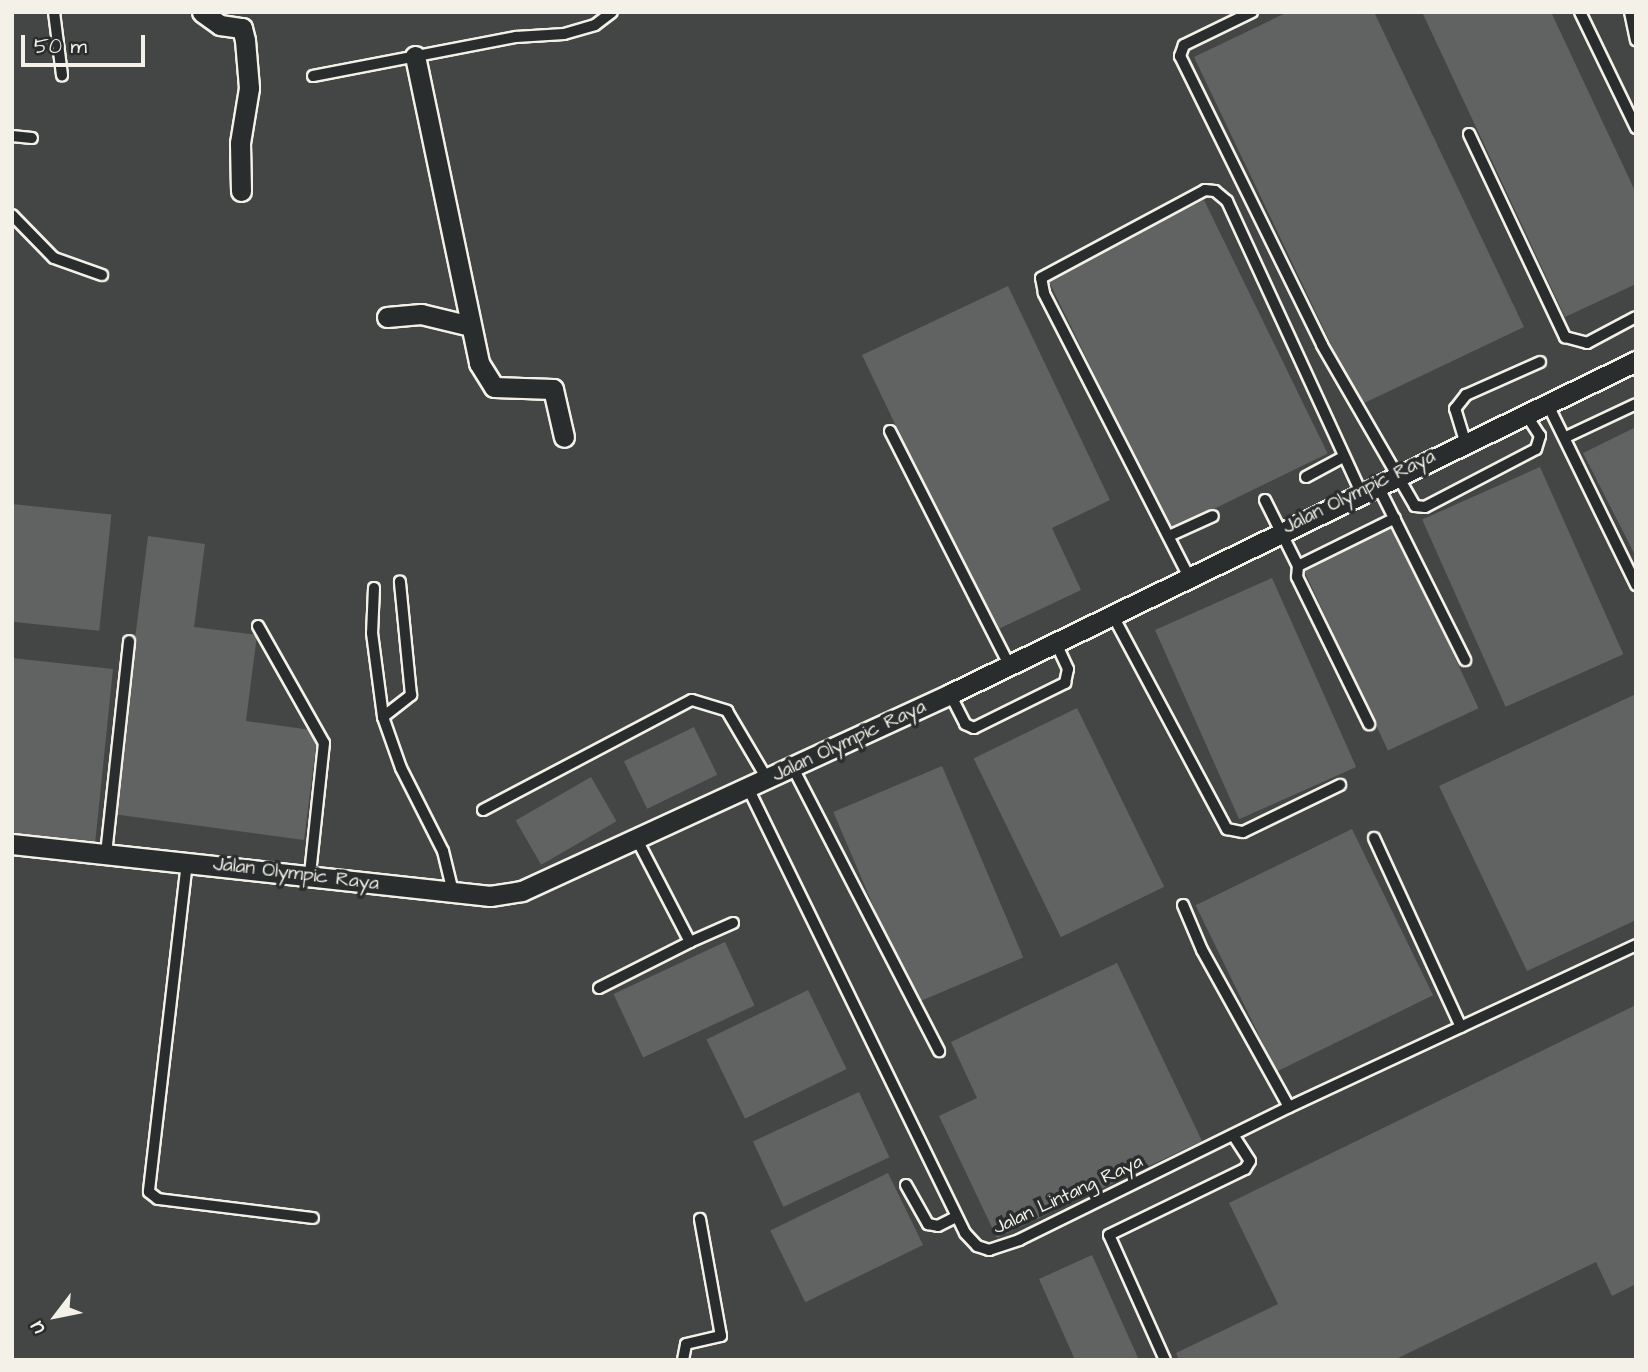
<!DOCTYPE html>
<html>
<head>
<meta charset="utf-8">
<style>
	body { margin:0 }
	#map { position:relative; width:1648px; height:1372px; overflow:hidden; background:#363939; font-family:"Architects Daughter",sans-serif }
	div>[style] { position:absolute }
	[style*='--x'] { left:calc(var(--x)*1px); top:calc(var(--y)*1px); width:calc(var(--w)*1px); rotate:calc(var(--a)*1deg) }
	.built>* { inset:0; background:#434645; transform-origin:0 0 }
	.building>* { inset:0; background:#616362; transform-origin:0 0 }
	.roads { filter:drop-shadow(2px 0 #f4f1e8) drop-shadow(-2px 0 #f4f1e8) drop-shadow(0 2px #f4f1e8) drop-shadow(0 -2px #f4f1e8) }
	.service>* { height:10px; margin:-5px; padding:0 5px; transform-origin:5px; border-radius:5px; background:#2a2d2e }
	.minor>* { height:19px; margin:-9.5px; padding:0 9.5px; transform-origin:9.5px; border-radius:9.5px; background:#2a2d2e }
	span { translate:-50% -50%; white-space:nowrap; text-align:center; line-height:1.15; -webkit-text-stroke:7px #2a2d2e; paint-order:stroke }
	.street-label { font-size:19px; color:#f4f1e8 }
	.frame { position:absolute; inset:0; border:14px solid #f4f1e8; pointer-events:none }
	.north { position:absolute; left:21px; top:1281px; width:70px; height:70px; -webkit-text-stroke:5px #2a2d2e; paint-order:stroke; rotate:238deg; font-size:19px; font-weight:700; line-height:28px; text-align:center; color:#f4f1e8 }
	.north::after { content:''; display:block; margin:auto; width:24px; height:32px; background:#f4f1e8; clip-path:polygon(50% 0,100% 100%,50% 72%,0 100%) }
	.scale { position:absolute; left:21px; top:35px; width:124px; height:32px; box-sizing:border-box; border:4px solid #f4f1e8; border-top:0; padding-left:9px; font-size:21px; line-height:24px; white-space:nowrap; color:#f4f1e8; -webkit-text-stroke:5px #2a2d2e; paint-order:stroke }
</style>
</head>
<body>
<div id="map">
	<div class="built">
		<i style="left:12px;top:12px;width:1624px;height:1348px"></i>
	</div>
	<div class="building">
		<i style="clip-path:polygon(1288px 12px,1374px 12px,1524px 327px,1360px 405px,1194px 57px)"></i>
		<i style="clip-path:polygon(1422px 12px,1551px 12px,1636px 193px,1636px 284px,1565px 317px)"></i>
		<i style="left:1204px;top:200px;width:282px;height:175px;rotate:64deg"></i>
		<i style="clip-path:polygon(1008px 286px,1110px 500px,1052px 528px,1081px 590px,994px 631px,862px 355px)"></i>
		<i style="clip-path:polygon(1636px 427px,1636px 557px,1583px 453px)"></i>
		<i style="left:1540px;top:467px;width:205px;height:129px;rotate:66deg"></i>
		<i style="left:12px;top:504px;width:100px;height:117px;rotate:6deg"></i>
		<i style="left:1394px;top:527px;width:200px;height:100px;rotate:65deg"></i>
		<i style="clip-path:polygon(148px 536px,205px 544px,194px 627px,257px 635px,246px 721px,318px 731px,304px 840px,113px 814px)"></i>
		<i style="left:1272px;top:578px;width:207px;height:128px;rotate:66deg"></i>
		<i style="clip-path:polygon(12px 658px,113px 669px,95px 844px,12px 835px)"></i>
		<i style="clip-path:polygon(1636px 694px,1636px 920px,1527px 971px,1439px 786px)"></i>
		<i style="left:1077px;top:708px;width:199px;height:115px;rotate:64deg"></i>
		<i style="left:694px;top:727px;width:53px;height:78px;rotate:64deg"></i>
		<i style="left:942px;top:766px;width:208px;height:118px;rotate:67deg"></i>
		<i style="left:591px;top:777px;width:51px;height:87px;rotate:60deg"></i>
		<i style="left:1352px;top:829px;width:185px;height:174px;rotate:64deg"></i>
		<i style="left:725px;top:942px;width:70px;height:123px;rotate:65deg"></i>
		<i style="clip-path:polygon(1117px 963px,1202px 1141px,997px 1238px,939px 1116px,977px 1098px,951px 1042px)"></i>
		<i style="left:808px;top:990px;width:88px;height:113px;rotate:64deg"></i>
		<i style="clip-path:polygon(1636px 1005px,1636px 1284px,1612px 1296px,1596px 1262px,1394px 1360px,1179px 1360px,1176px 1353px,1278px 1304px,1229px 1203px)"></i>
		<i style="left:859px;top:1092px;width:72px;height:117px;rotate:65deg"></i>
		<i style="left:888px;top:1173px;width:80px;height:131px;rotate:64deg"></i>
		<i style="clip-path:polygon(1092px 1255px,1139px 1360px,1075px 1360px,1039px 1279px)"></i>
	</div>
	<div class="roads">
		<div class="service">
			<i style="--x:54;--y:12;--w:64;--a:82.8"></i>
			<i style="--x:1252;--y:12;--w:76;--a:154.1"></i>
			<i style="--x:1184;--y:45;--w:12;--a:110"></i>
			<i style="--x:1180;--y:56;--w:322;--a:63.8"></i>
			<i style="--x:1322;--y:345;--w:186;--a:60"></i>
			<i style="--x:1415;--y:506;--w:10;--a:6"></i>
			<i style="--x:1425;--y:507;--w:125;--a:-27.6"></i>
			<i style="--x:1536;--y:449;--w:14;--a:-73"></i>
			<i style="--x:1540;--y:436;--w:27;--a:-123"></i>
			<i style="--x:1580;--y:12;--w:129;--a:64.2"></i>
			<i style="--x:1630;--y:12;--w:29;--a:78"></i>
			<i style="--x:313;--y:76;--w:207;--a:-10.9"></i>
			<i style="--x:516;--y:37;--w:48;--a:-3.6"></i>
			<i style="--x:564;--y:34;--w:32;--a:-16"></i>
			<i style="--x:595;--y:25;--w:21;--a:-37"></i>
			<i style="--x:1469;--y:134;--w:225;--a:64.7"></i>
			<i style="--x:1565;--y:337;--w:23;--a:15"></i>
			<i style="--x:1587;--y:343;--w:55;--a:-28"></i>
			<i style="--x:12;--y:136;--w:20;--a:6"></i>
			<i style="--x:12;--y:215;--w:60;--a:45.7"></i>
			<i style="--x:54;--y:258;--w:51;--a:19.5"></i>
			<i style="--x:1547;--y:403;--w:203;--a:63.9"></i>
			<i style="--x:890;--y:431;--w:260;--a:63"></i>
			<i style="--x:1566;--y:437;--w:77;--a:-25.2"></i>
			<i style="--x:1465;--y:441;--w:34;--a:-107"></i>
			<i style="--x:1455;--y:409;--w:18;--a:-52"></i>
			<i style="--x:1466;--y:395;--w:81;--a:-24"></i>
			<i style="--x:1306;--y:477;--w:42;--a:-28.4"></i>
			<i style="--x:1377;--y:484;--w:197;--a:63.4"></i>
			<i style="--x:1265;--y:500;--w:74;--a:63.4"></i>
			<i style="--x:1298;--y:566;--w:108;--a:-26.3"></i>
			<i style="--x:1169;--y:536;--w:48;--a:-24.4"></i>
			<i style="--x:1298;--y:566;--w:11;--a:95"></i>
			<i style="--x:1297;--y:577;--w:164;--a:63.9"></i>
			<i style="--x:1188;--y:575;--w:317;--a:-117.1"></i>
			<i style="--x:1044;--y:293;--w:15;--a:-101"></i>
			<i style="--x:1041;--y:278;--w:186;--a:-28.2"></i>
			<i style="--x:1205;--y:190;--w:10;--a:6"></i>
			<i style="--x:1215;--y:191;--w:16;--a:40"></i>
			<i style="--x:1227;--y:201;--w:320;--a:65.3"></i>
			<i style="--x:374;--y:588;--w:45;--a:92.5"></i>
			<i style="--x:372;--y:633;--w:85;--a:82.5"></i>
			<i style="--x:383;--y:717;--w:54;--a:70.6"></i>
			<i style="--x:401;--y:768;--w:93;--a:63.2"></i>
			<i style="--x:443;--y:851;--w:42;--a:76.3"></i>
			<i style="--x:1112;--y:614;--w:244;--a:61.9"></i>
			<i style="--x:1227;--y:829;--w:16;--a:11"></i>
			<i style="--x:1243;--y:832;--w:108;--a:-25.9"></i>
			<i style="--x:258;--y:626;--w:134;--a:60.6"></i>
			<i style="--x:324;--y:743;--w:133;--a:96.1"></i>
			<i style="--x:950;--y:694;--w:34;--a:63"></i>
			<i style="--x:965;--y:724;--w:10;--a:24"></i>
			<i style="--x:974;--y:728;--w:102;--a:-26.3"></i>
			<i style="--x:1065;--y:683;--w:14;--a:-78"></i>
			<i style="--x:1068;--y:669;--w:31;--a:-115"></i>
			<i style="--x:383;--y:717;--w:36;--a:-38"></i>
			<i style="--x:411;--y:695;--w:114;--a:-95.6"></i>
			<i style="--x:792;--y:766;--w:321;--a:62.7"></i>
			<i style="--x:748;--y:788;--w:495;--a:64"></i>
			<i style="--x:965;--y:1233;--w:18;--a:47"></i>
			<i style="--x:977;--y:1246;--w:13;--a:18"></i>
			<i style="--x:989;--y:1250;--w:32;--a:-18"></i>
			<i style="--x:1019;--y:1240;--w:301;--a:-26.2"></i>
			<i style="--x:1289;--y:1107;--w:383;--a:-25"></i>
			<i style="--x:483;--y:810;--w:236;--a:-27.8"></i>
			<i style="--x:692;--y:700;--w:37;--a:17"></i>
			<i style="--x:727;--y:711;--w:79;--a:59.5"></i>
			<i style="--x:1374;--y:838;--w:208;--a:65.3"></i>
			<i style="--x:106;--y:854;--w:214;--a:-83.8"></i>
			<i style="--x:187;--y:862;--w:332;--a:96.6"></i>
			<i style="--x:149;--y:1192;--w:11;--a:38"></i>
			<i style="--x:158;--y:1199;--w:156;--a:7"></i>
			<i style="--x:1183;--y:905;--w:49;--a:67.1"></i>
			<i style="--x:1202;--y:950;--w:179;--a:61"></i>
			<i style="--x:690;--y:942;--w:47;--a:-23.8"></i>
			<i style="--x:599;--y:988;--w:102;--a:-26.8"></i>
			<i style="--x:690;--y:942;--w:117;--a:-117.4"></i>
			<i style="--x:906;--y:1185;--w:45;--a:60.6"></i>
			<i style="--x:928;--y:1224;--w:10;--a:11"></i>
			<i style="--x:938;--y:1226;--w:20;--a:-27"></i>
			<i style="--x:683;--y:1360;--w:16;--a:-79"></i>
			<i style="--x:686;--y:1344;--w:36;--a:-13"></i>
			<i style="--x:721;--y:1336;--w:119;--a:-100.2"></i>
			<i style="--x:1165;--y:1360;--w:137;--a:-114.1"></i>
			<i style="--x:1109;--y:1235;--w:151;--a:-25.9"></i>
			<i style="--x:1245;--y:1169;--w:9;--a:-58"></i>
			<i style="--x:1250;--y:1161;--w:31;--a:-123"></i>
		</div>
		<div class="minor">
			<i style="--x:202;--y:12;--w:22;--a:36"></i>
			<i style="--x:220;--y:25;--w:22;--a:8"></i>
			<i style="--x:242;--y:28;--w:12;--a:76"></i>
			<i style="--x:245;--y:40;--w:48;--a:85.2"></i>
			<i style="--x:249;--y:88;--w:56;--a:99.3"></i>
			<i style="--x:240;--y:143;--w:48;--a:88.8"></i>
			<i style="--x:415;--y:56;--w:314;--a:78.2"></i>
			<i style="--x:479;--y:363;--w:28;--a:58"></i>
			<i style="--x:494;--y:387;--w:59;--a:1.9"></i>
			<i style="--x:553;--y:389;--w:49;--a:77.1"></i>
			<i style="--x:387;--y:317;--w:34;--a:-5"></i>
			<i style="--x:421;--y:314;--w:51;--a:13.5"></i>
			<i style="--x:12;--y:844;--w:481;--a:6.2"></i>
			<i style="--x:490;--y:896;--w:32;--a:-9"></i>
			<i style="--x:522;--y:891;--w:471;--a:-24.7"></i>
			<i style="--x:950;--y:694;--w:763;--a:-25.89"></i>
		</div>
	</div>
	<div class="street-label">
		<span style="left:1359px;top:492px;rotate:-26deg">Jalan Olympic Raya</span>
		<span style="left:849px;top:741px;rotate:-25deg">Jalan Olympic Raya</span>
		<span style="left:296px;top:874px;rotate:7deg">Jalan Olympic Raya</span>
		<span style="left:1068px;top:1195px;rotate:-25deg">Jalan Lintang Raya</span>
	</div>
	<div class="frame"></div>
	<div class="north">U</div>
	<div class="scale">50 m</div>
</div>
</body>
</html>
